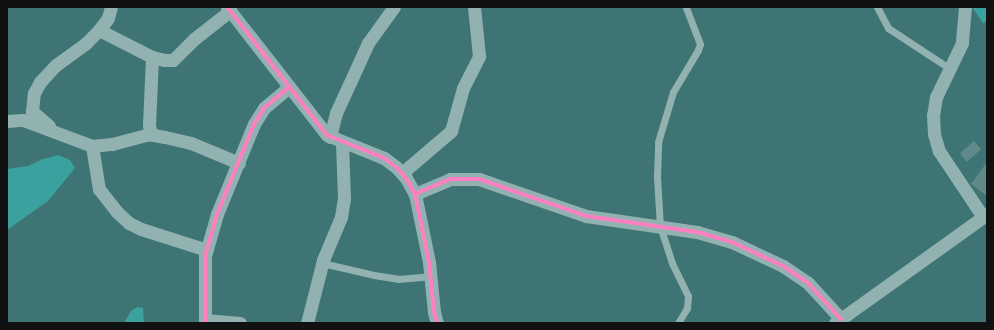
<!DOCTYPE html>
<html>
<head>
<meta charset="utf-8">
<style>
	body { margin:0 }
	#map { position:relative; width:994px; height:330px; overflow:hidden; background:#3e7574; font-family:Raleway,sans-serif }
	div>[style] { position:absolute }
	[style*='--x'] { left:calc(var(--x)*1px); top:calc(var(--y)*1px); width:calc(var(--w)*1px); rotate:calc(var(--a)*1deg) }
	.green>* { inset:0; background:#3ba19e }
	.building>* { inset:0; background:#608a89; transform-origin:0 0 }
	.service>* { height:7px; margin:-3.5px; padding:0 3.5px; transform-origin:3.5px; border-radius:3.5px; background:#92b2b1 }
	.minor>* { height:13px; margin:-6.5px; padding:0 6.5px; transform-origin:6.5px; border-radius:6.5px; background:#92b2b1 }
	.cycleway>* { height:4px; margin:-2px; padding:0 2px; transform-origin:2px; border-radius:2px; background:#ff80c0 }
	span { translate:-50% -50%; white-space:nowrap; text-align:center; line-height:1.15; -webkit-text-stroke:3px #278c8a; paint-order:stroke }
	.frame { position:absolute; inset:0; border:8px solid #111; pointer-events:none }
</style>
</head>
<body>
<div id="map">
	<div class="green">
		<i style="clip-path:polygon(972px 7px,987px 7px,987px 21px,983px 23px)"></i>
		<i style="clip-path:polygon(58px 155px,70px 160px,75px 168px,48px 201px,7px 230px,7px 169px,28px 166px,43px 159px)"></i>
		<i style="clip-path:polygon(137px 307px,143px 308px,144px 323px,124px 323px,131px 311px)"></i>
	</div>
	<div class="building">
		<i style="left:974px;top:141px;width:11px;height:19px;rotate:49deg"></i>
		<i style="clip-path:polygon(987px 162px,987px 196px,971px 184px)"></i>
	</div>
	<div class="service">
		<i style="--x:877;--y:7;--w:24;--a:62"></i>
		<i style="--x:888;--y:28;--w:73;--a:33.3"></i>
		<i style="--x:322;--y:263;--w:53;--a:13"></i>
		<i style="--x:374;--y:275;--w:24;--a:9"></i>
		<i style="--x:398;--y:279;--w:32;--a:-5"></i>
		<i style="--x:678;--y:323;--w:17;--a:-59"></i>
		<i style="--x:687;--y:308;--w:12;--a:-85"></i>
		<i style="--x:688;--y:296;--w:37;--a:-116"></i>
		<i style="--x:672;--y:263;--w:38;--a:-108"></i>
		<i style="--x:660;--y:227;--w:50;--a:-93.4"></i>
		<i style="--x:657;--y:177;--w:35;--a:-88"></i>
		<i style="--x:658;--y:142;--w:52;--a:-73.3"></i>
		<i style="--x:673;--y:92;--w:49;--a:-59.2"></i>
		<i style="--x:698;--y:50;--w:6;--a:-72"></i>
		<i style="--x:700;--y:44;--w:40;--a:-111"></i>
	</div>
	<div class="minor">
		<i style="--x:227;--y:7;--w:162;--a:52"></i>
		<i style="--x:327;--y:135;--w:61;--a:22"></i>
		<i style="--x:384;--y:158;--w:15;--a:37"></i>
		<i style="--x:396;--y:167;--w:15;--a:48"></i>
		<i style="--x:406;--y:178;--w:18;--a:61"></i>
		<i style="--x:415;--y:194;--w:69;--a:78.4"></i>
		<i style="--x:429;--y:262;--w:50;--a:84.3"></i>
		<i style="--x:434;--y:312;--w:11;--a:75"></i>
		<i style="--x:965;--y:7;--w:36;--a:95"></i>
		<i style="--x:962;--y:43;--w:60;--a:115.7"></i>
		<i style="--x:936;--y:97;--w:18;--a:99"></i>
		<i style="--x:933;--y:115;--w:19;--a:87"></i>
		<i style="--x:934;--y:134;--w:18;--a:74"></i>
		<i style="--x:939;--y:151;--w:79;--a:56.3"></i>
		<i style="--x:99;--y:30;--w:59;--a:27"></i>
		<i style="--x:152;--y:57;--w:68;--a:92.5"></i>
		<i style="--x:149;--y:125;--w:10;--a:79"></i>
		<i style="--x:152;--y:57;--w:12;--a:14"></i>
		<i style="--x:164;--y:60;--w:9;--a:0"></i>
		<i style="--x:173;--y:60;--w:30;--a:-45"></i>
		<i style="--x:194;--y:39;--w:46;--a:-37.9"></i>
		<i style="--x:7;--y:121;--w:16;--a:-4"></i>
		<i style="--x:23;--y:120;--w:74;--a:20.6"></i>
		<i style="--x:92;--y:146;--w:20;--a:-6"></i>
		<i style="--x:112;--y:144;--w:38;--a:-15"></i>
		<i style="--x:149;--y:134;--w:16;--a:11"></i>
		<i style="--x:165;--y:137;--w:27;--a:13"></i>
		<i style="--x:191;--y:143;--w:52;--a:22.6"></i>
		<i style="--x:49;--y:126;--w:23;--a:-139"></i>
		<i style="--x:32;--y:111;--w:18;--a:-84"></i>
		<i style="--x:34;--y:93;--w:13;--a:-61"></i>
		<i style="--x:40;--y:82;--w:23;--a:-47"></i>
		<i style="--x:56;--y:65;--w:37;--a:-36"></i>
		<i style="--x:86;--y:43;--w:18;--a:-45"></i>
		<i style="--x:99;--y:30;--w:15;--a:-53"></i>
		<i style="--x:108;--y:18;--w:11;--a:-75"></i>
		<i style="--x:330;--y:137;--w:25;--a:-76"></i>
		<i style="--x:336;--y:113;--w:77;--a:-65.4"></i>
		<i style="--x:368;--y:43;--w:44;--a:-54.2"></i>
		<i style="--x:92;--y:146;--w:44;--a:80.8"></i>
		<i style="--x:99;--y:189;--w:28;--a:52"></i>
		<i style="--x:116;--y:211;--w:18;--a:43"></i>
		<i style="--x:129;--y:223;--w:13;--a:27"></i>
		<i style="--x:141;--y:229;--w:69;--a:17.7"></i>
		<i style="--x:402;--y:173;--w:65;--a:-40.6"></i>
		<i style="--x:451;--y:131;--w:45;--a:-74.4"></i>
		<i style="--x:463;--y:88;--w:36;--a:-63"></i>
		<i style="--x:479;--y:56;--w:49;--a:-95.8"></i>
		<i style="--x:415;--y:194;--w:38;--a:-23"></i>
		<i style="--x:450;--y:179;--w:29;--a:0"></i>
		<i style="--x:479;--y:179;--w:113;--a:19.1"></i>
		<i style="--x:586;--y:216;--w:112;--a:8.2"></i>
		<i style="--x:697;--y:232;--w:36;--a:16"></i>
		<i style="--x:732;--y:242;--w:56;--a:25.2"></i>
		<i style="--x:783;--y:266;--w:30;--a:34"></i>
		<i style="--x:808;--y:283;--w:49;--a:47.5"></i>
		<i style="--x:205;--y:320;--w:35;--a:5"></i>
		<i style="--x:205;--y:323;--w:67;--a:-90"></i>
		<i style="--x:205;--y:256;--w:44;--a:-74.1"></i>
		<i style="--x:217;--y:214;--w:97;--a:-67.7"></i>
		<i style="--x:254;--y:124;--w:19;--a:-58"></i>
		<i style="--x:264;--y:108;--w:33;--a:-40"></i>
		<i style="--x:307;--y:323;--w:65;--a:-75.7"></i>
		<i style="--x:323;--y:260;--w:47;--a:-67.3"></i>
		<i style="--x:341;--y:217;--w:18;--a:-81"></i>
		<i style="--x:344;--y:199;--w:57;--a:-92"></i>
		<i style="--x:835;--y:323;--w:187;--a:-35.6"></i>
	</div>
	<div class="cycleway">
		<i style="--x:227;--y:7;--w:162;--a:52"></i>
		<i style="--x:327;--y:135;--w:61;--a:22"></i>
		<i style="--x:384;--y:158;--w:15;--a:37"></i>
		<i style="--x:396;--y:167;--w:15;--a:48"></i>
		<i style="--x:406;--y:178;--w:18;--a:61"></i>
		<i style="--x:415;--y:194;--w:69;--a:78.4"></i>
		<i style="--x:429;--y:262;--w:50;--a:84.3"></i>
		<i style="--x:434;--y:312;--w:11;--a:75"></i>
		<i style="--x:415;--y:194;--w:38;--a:-23"></i>
		<i style="--x:450;--y:179;--w:29;--a:0"></i>
		<i style="--x:479;--y:179;--w:113;--a:19.1"></i>
		<i style="--x:586;--y:216;--w:112;--a:8.2"></i>
		<i style="--x:697;--y:232;--w:36;--a:16"></i>
		<i style="--x:732;--y:242;--w:56;--a:25.2"></i>
		<i style="--x:783;--y:266;--w:30;--a:34"></i>
		<i style="--x:808;--y:283;--w:49;--a:47.5"></i>
		<i style="--x:205;--y:323;--w:67;--a:-90"></i>
		<i style="--x:205;--y:256;--w:44;--a:-74.1"></i>
		<i style="--x:217;--y:214;--w:97;--a:-67.7"></i>
		<i style="--x:254;--y:124;--w:19;--a:-58"></i>
		<i style="--x:264;--y:108;--w:33;--a:-40"></i>
	</div>
	<div class="frame"></div>
</div>
</body>
</html>
